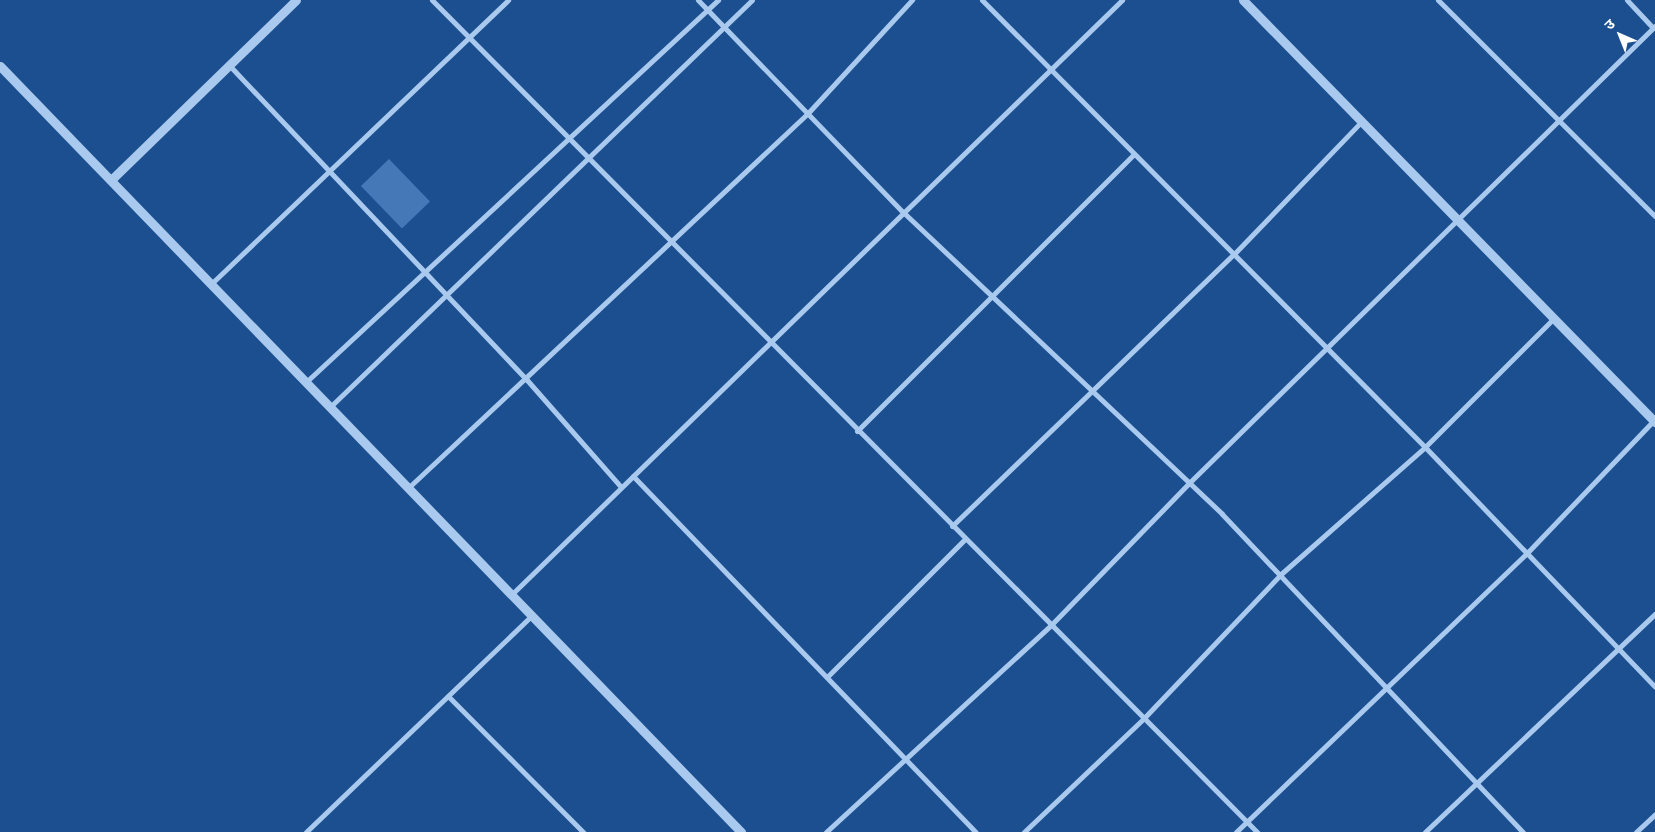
<!DOCTYPE html>
<html>
<head>
<meta charset="utf-8">
<style>
	body { margin:0 }
	#map { position:relative; width:1655px; height:832px; overflow:hidden; background:#1b4f8f; font-family:"PT Sans Narrow","Noto Sans Devanagari",sans-serif }
	div>[style] { position:absolute }
	[style*='--x'] { left:calc(var(--x)*1px); top:calc(var(--y)*1px); width:calc(var(--w)*1px); rotate:calc(var(--a)*1deg) }
	.building>* { inset:0; background:#4478b7; transform-origin:0 0 }
	.minor>* { height:5px; margin:-2.5px; padding:0 2.5px; transform-origin:2.5px; border-radius:2.5px; background:#a9c9ee }
	.tertiary>* { height:9px; margin:-4.5px; padding:0 4.5px; transform-origin:4.5px; border-radius:4.5px; background:#a9c9ee }
	span { translate:-50% -50%; white-space:nowrap; text-align:center; line-height:1.15; -webkit-text-stroke:4.5px #1b4f8f; paint-order:stroke }
	.north { position:absolute; left:1595px; top:10px; width:50px; height:50px; -webkit-text-stroke:4px #1b4f8f; paint-order:stroke; rotate:316deg; font-size:14px; font-weight:700; line-height:20px; text-align:center; color:#fff }
	.north::after { content:''; display:block; margin:auto; width:18px; height:22px; background:#fff; clip-path:polygon(50% 0,100% 100%,50% 72%,0 100%) }
</style>
</head>
<body>
<div id="map">
	<div class="building">
		<i style="left:389px;top:159px;width:59px;height:39px;rotate:46deg"></i>
	</div>
	<div class="minor">
		<i style="--x:432;--y:0;--w:1172;--a:45.24"></i>
		<i style="--x:698;--y:0;--w:295;--a:46"></i>
		<i style="--x:903;--y:212;--w:439;--a:43.4"></i>
		<i style="--x:1222;--y:514;--w:438;--a:46.6"></i>
		<i style="--x:982;--y:0;--w:629;--a:45.26"></i>
		<i style="--x:1425;--y:447;--w:332;--a:46.2"></i>
		<i style="--x:1438;--y:0;--w:306;--a:44.9"></i>
		<i style="--x:1627;--y:0;--w:38;--a:47"></i>
		<i style="--x:229;--y:65;--w:434;--a:46.6"></i>
		<i style="--x:527;--y:380;--w:142;--a:48.7"></i>
		<i style="--x:211;--y:284;--w:411;--a:-43.7"></i>
		<i style="--x:306;--y:382;--w:562;--a:-42.84"></i>
		<i style="--x:330;--y:407;--w:586;--a:-43.96"></i>
		<i style="--x:857;--y:431;--w:390;--a:-45"></i>
		<i style="--x:633;--y:476;--w:494;--a:46.1"></i>
		<i style="--x:408;--y:488;--w:548;--a:-43.15"></i>
		<i style="--x:808;--y:113;--w:154;--a:-47.4"></i>
		<i style="--x:952;--y:526;--w:392;--a:-44"></i>
		<i style="--x:1234;--y:254;--w:183;--a:-46.1"></i>
		<i style="--x:511;--y:595;--w:853;--a:-44.24"></i>
		<i style="--x:827;--y:677;--w:195;--a:-45"></i>
		<i style="--x:448;--y:696;--w:192;--a:45.2"></i>
		<i style="--x:306;--y:832;--w:312;--a:-43.8"></i>
		<i style="--x:826;--y:832;--w:306;--a:-42.6"></i>
		<i style="--x:1051;--y:625;--w:198;--a:-45.8"></i>
		<i style="--x:1189;--y:483;--w:653;--a:-44.44"></i>
		<i style="--x:1024;--y:832;--w:166;--a:-43.5"></i>
		<i style="--x:1144;--y:718;--w:199;--a:-46.4"></i>
		<i style="--x:1281;--y:574;--w:192;--a:-41.4"></i>
		<i style="--x:1425;--y:447;--w:180;--a:-45"></i>
		<i style="--x:1236;--y:832;--w:402;--a:-43.8"></i>
		<i style="--x:1526;--y:554;--w:185;--a:-46.3"></i>
		<i style="--x:1425;--y:832;--w:317;--a:-43.5"></i>
		<i style="--x:1636;--y:832;--w:26;--a:-43"></i>
	</div>
	<div class="tertiary">
		<i style="--x:1243;--y:0;--w:590;--a:45.69"></i>
		<i style="--x:0;--y:66;--w:1066;--a:45.95"></i>
		<i style="--x:111;--y:180;--w:258;--a:-44.2"></i>
	</div>
	<div class="north">उ</div>
</div>
</body>
</html>
